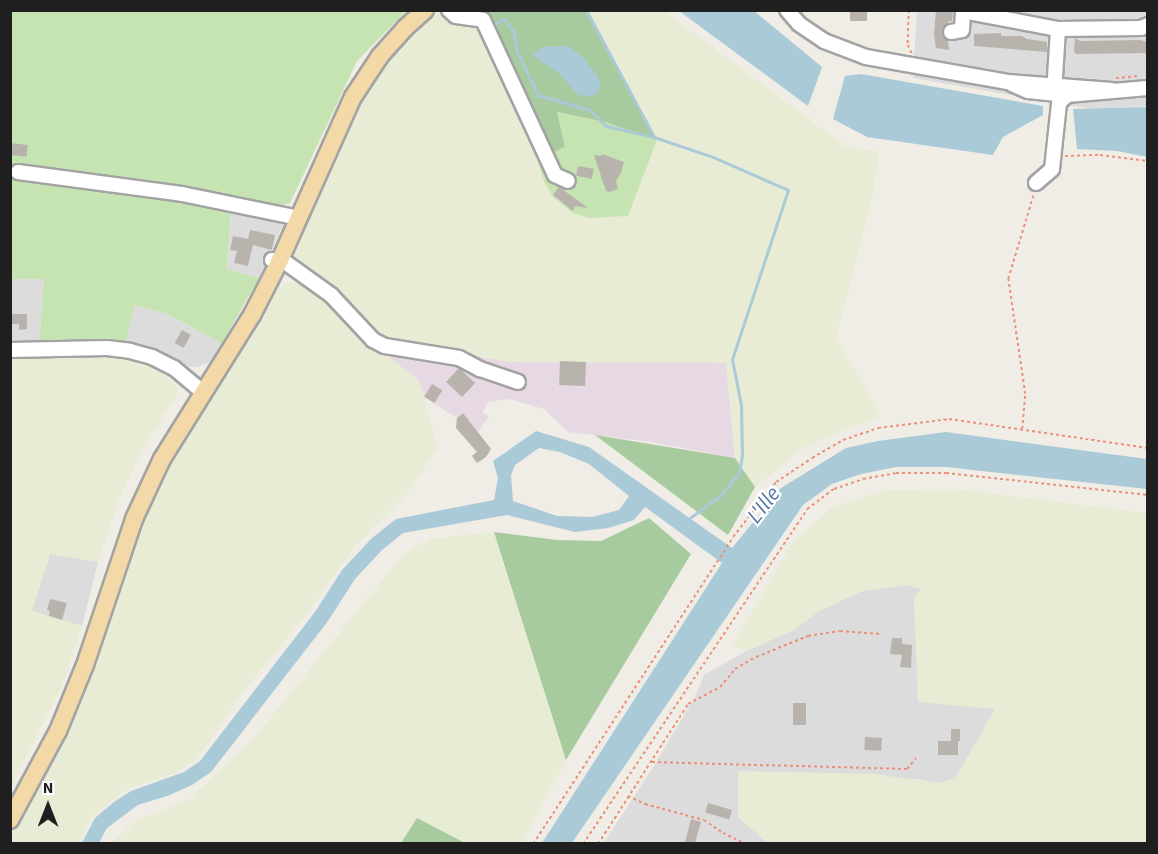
<!DOCTYPE html>
<html>
<head>
<meta charset="utf-8">
<style>
	body { margin:0 }
	#map { position:relative; width:1158px; height:854px; overflow:hidden; background:#efede6; font-family:"Source Sans 3",sans-serif }
	div>[style] { position:absolute }
	[style*='--x'] { left:calc(var(--x)*1px); top:calc(var(--y)*1px); width:calc(var(--w)*1px); rotate:calc(var(--a)*1deg) }
	.residential>* { inset:0; background:#dddcdc }
	.industrial>* { inset:0; background:#e7d9e3 }
	.farmland>* { inset:0; background:#e8ecd4 }
	.grass>* { inset:0; background:#c6e4b1 }
	.forest>* { inset:0; background:#a8ca9f }
	.water>* { inset:0; background:#abcad8 }
	.stream>* { height:3px; margin:-1.5px; padding:0 1.5px; transform-origin:1.5px; border-radius:1.5px; background:#abcad8 }
	.building>* { inset:0; background:#b8b3ac; transform-origin:0 0 }
	.path>* { height:1.5px; margin-top:-0.75px; transform-origin:0; background:repeating-linear-gradient(90deg,#ec907a 0 3px,transparent 0 6px) }
	.roads { filter:drop-shadow(2px 0 #a3a3a3) drop-shadow(-2px 0 #a3a3a3) drop-shadow(0 2px #a3a3a3) drop-shadow(0 -2px #a3a3a3) }
	.minor>* { height:14px; margin:-7px; padding:0 7px; transform-origin:7px; border-radius:7px; background:#fff }
	.major>* { height:16px; margin:-8px; padding:0 8px; transform-origin:8px; border-radius:8px; background:#f3d9a7 }
	span { translate:-50% -50%; white-space:nowrap; text-align:center; line-height:1.15; -webkit-text-stroke:4.5px #fff; paint-order:stroke }
	.water-label { font-size:22px; color:#5476a6; font-style:italic }
	.frame { position:absolute; inset:0; border:12px solid #1f1f1f; pointer-events:none }
	.north { position:absolute; left:18px; top:776px; width:60px; height:60px; -webkit-text-stroke:4px #fff; paint-order:stroke; rotate:0deg; font-size:16px; font-weight:700; line-height:24px; text-align:center; color:#1f1f1f }
	.north::after { content:''; display:block; margin:auto; width:21px; height:27px; background:#1f1f1f; clip-path:polygon(50% 0,100% 100%,50% 72%,0 100%) }
</style>
</head>
<body>
<div id="map">
	<div class="residential">
		<i style="clip-path:polygon(917px 11px,1147px 11px,1147px 106px,1091px 109px,913px 78px)"></i>
		<i style="clip-path:polygon(232px 206px,285px 221px,259px 278px,227px 270px)"></i>
		<i style="clip-path:polygon(11px 279px,44px 279px,39px 346px,11px 346px)"></i>
		<i style="clip-path:polygon(135px 305px,167px 314px,222px 343px,211px 362px,198px 367px,189px 367px,124px 347px)"></i>
		<i style="clip-path:polygon(50px 554px,98px 562px,82px 626px,31px 611px)"></i>
		<i style="clip-path:polygon(908px 585px,922px 589px,914px 598px,916px 633px,996px 708px,955px 779px,937px 783px,916px 779px,738px 817px,768px 843px,603px 844px,652px 769px,696px 695px,704px 675px,746px 651px,794px 630px,819px 611px,862px 591px)"></i>
	</div>
	<div class="industrial">
		<i style="clip-path:polygon(380px 338px,509px 362px,726px 362px,735px 458px,651px 442px,568px 432px,544px 409px,509px 399px,488px 402px,483px 413px,489px 416px,478px 432px,463px 413px,457px 418px,424px 397px,419px 381px,385px 354px)"></i>
	</div>
	<div class="farmland">
		<i style="clip-path:polygon(433px 11px,440px 11px,451px 18px,476px 26px,537px 159px,573px 213px,589px 218px,628px 216px,657px 140px,588px 11px,664px 11px,845px 146px,879px 152px,872px 200px,836px 337px,881px 416px,804px 447px,755px 487px,735px 458px,726px 363px,509px 362px,380px 338px,353px 304px,302px 266px,291px 253px,349px 116px,371px 79px,410px 31px)"></i>
		<i style="clip-path:polygon(288px 282px,302px 284px,324px 299px,368px 340px,419px 381px,437px 448px,412px 488px,355px 546px,308px 613px,242px 693px,197px 759px,176px 773px,127px 789px,92px 816px,80px 843px,11px 843px,10px 833px,65px 735px,136px 527px,172px 454px,274px 289px)"></i>
		<i style="clip-path:polygon(11px 354px,106px 355px,139px 361px,162px 373px,178px 389px,175px 398px,143px 448px,118px 502px,98px 562px,50px 554px,32px 611px,82px 626px,62px 686px,11px 787px)"></i>
		<i style="clip-path:polygon(955px 489px,1147px 513px,1147px 843px,768px 843px,738px 817px,738px 771px,874px 774px,937px 783px,955px 779px,995px 709px,918px 702px,914px 598px,921px 589px,908px 585px,862px 591px,819px 611px,794px 630px,746px 651px,733px 644px,793px 542px,834px 506px,888px 490px)"></i>
		<i style="clip-path:polygon(494px 532px,566px 760px,522px 843px,465px 843px,417px 818px,401px 843px,110px 844px,137px 820px,189px 799px,253px 739px,405px 553px,431px 539px)"></i>
	</div>
	<div class="grass">
		<i style="clip-path:polygon(11px 11px,406px 11px,357px 61px,290px 203px,279px 206px,232px 197px,227px 269px,259px 278px,222px 343px,167px 314px,135px 305px,124px 347px,39px 346px,44px 279px,11px 279px,11px 284px)"></i>
		<i style="clip-path:polygon(557px 112px,605px 122px,657px 140px,628px 216px,589px 218px,573px 213px,554px 198px,545px 184px,537px 159px,565px 147px)"></i>
	</div>
	<div class="forest">
		<i style="clip-path:polygon(479px 11px,588px 11px,657px 140px,605px 122px,557px 112px,565px 147px,538px 159px,476px 26px)"></i>
		<i style="clip-path:polygon(595px 435px,735px 458px,755px 487px,728px 535px)"></i>
		<i style="clip-path:polygon(649px 518px,691px 554px,566px 760px,494px 532px,557px 540px,601px 541px)"></i>
		<i style="clip-path:polygon(417px 818px,465px 843px,401px 843px)"></i>
	</div>
	<div class="water">
		<i style="clip-path:polygon(679px 11px,754px 11px,822px 67px,808px 106px)"></i>
		<i style="clip-path:polygon(559px 46px,569px 47px,583px 57px,597px 75px,601px 84px,598px 93px,589px 97px,578px 95px,560px 74px,533px 56px,536px 51px,545px 47px)"></i>
		<i style="clip-path:polygon(861px 74px,1043px 106px,1043px 115px,1003px 137px,993px 155px,867px 137px,833px 119px,845px 76px)"></i>
		<i style="clip-path:polygon(1147px 107px,1147px 157px,1117px 151px,1077px 149px,1073px 109px)"></i>
		<i style="clip-path:polygon(evenodd,536px 431px,589px 447px,732px 548px,781px 488px,846px 448px,878px 441px,946px 432px,1147px 459px,1147px 489px,946px 467px,896px 467px,861px 474px,832px 484px,803px 505px,572px 843px,542px 843px,722px 563px,645px 507px,634px 520px,608px 528px,575px 532px,507px 515px,403px 533px,382px 550px,355px 579px,328px 621px,211px 772px,192px 785px,170px 795px,138px 805px,107px 828px,99px 843px,82px 843px,95px 818px,114px 802px,131px 791px,184px 772px,200px 761px,315px 612px,342px 570px,371px 539px,396px 519px,494px 500px,498px 478px,493px 461px,536px 431px,539px 448px,560px 452px,589px 464px,629px 496px,619px 510px,592px 517px,557px 516px,513px 501px,511px 475px,515px 465px,539px 448px)"></i>
	</div>
	<div class="stream">
		<i style="--x:474;--y:10;--w:1;--a:90"></i>
		<i style="--x:586;--y:10;--w:144;--a:61.8"></i>
		<i style="--x:654;--y:137;--w:62;--a:18.7"></i>
		<i style="--x:713;--y:157;--w:82;--a:23.7"></i>
		<i style="--x:788;--y:190;--w:178;--a:108.3"></i>
		<i style="--x:732;--y:359;--w:47;--a:78.9"></i>
		<i style="--x:741;--y:405;--w:50;--a:88.9"></i>
		<i style="--x:742;--y:455;--w:18;--a:99"></i>
		<i style="--x:739;--y:473;--w:28;--a:129"></i>
		<i style="--x:721;--y:495;--w:42;--a:143.7"></i>
		<i style="--x:490;--y:26;--w:16;--a:-27"></i>
		<i style="--x:504;--y:19;--w:17;--a:54"></i>
		<i style="--x:514;--y:33;--w:19;--a:81"></i>
		<i style="--x:517;--y:52;--w:48;--a:64"></i>
		<i style="--x:538;--y:95;--w:54;--a:16.1"></i>
		<i style="--x:590;--y:110;--w:23;--a:45"></i>
		<i style="--x:606;--y:126;--w:49;--a:12.9"></i>
	</div>
	<div class="building">
		<i style="left:850px;top:10px;width:17px;height:11px"></i>
		<i style="clip-path:polygon(936px 10px,953px 10px,952px 21px,949px 21px,942px 30px,944px 37px,948px 41px,949px 50px,936px 48px,934px 35px)"></i>
		<i style="clip-path:polygon(1001px 33px,1001px 36px,1022px 36px,1027px 39px,1047px 42px,1047px 52px,974px 46px,974px 34px)"></i>
		<i style="clip-path:polygon(1075px 38px,1080px 41px,1140px 40px,1148px 42px,1148px 53px,1076px 54px,1074px 51px)"></i>
		<i style="left:10px;top:143px;width:18px;height:12px;rotate:6deg"></i>
		<i style="clip-path:polygon(602px 154px,624px 162px,621px 173px,616px 181px,618px 189px,609px 192px,606px 191px,594px 155px,601px 156px)"></i>
		<i style="left:578px;top:166px;width:16px;height:10px;rotate:11deg"></i>
		<i style="clip-path:polygon(559px 187px,562px 189px,588px 208px,575px 206px,573px 211px,553px 195px)"></i>
		<i style="clip-path:polygon(250px 230px,275px 235px,272px 250px,253px 245px,248px 266px,234px 263px,237px 251px,230px 250px,233px 236px,248px 239px)"></i>
		<i style="clip-path:polygon(11px 314px,27px 314px,27px 329px,19px 330px,19px 324px,11px 324px)"></i>
		<i style="left:182px;top:330px;width:10px;height:15px;rotate:29deg"></i>
		<i style="left:560px;top:361px;width:26px;height:24px;rotate:2deg"></i>
		<i style="left:459px;top:368px;width:22px;height:19px;rotate:43deg"></i>
		<i style="left:432px;top:384px;width:12px;height:15px;rotate:31deg"></i>
		<i style="clip-path:polygon(463px 413px,491px 449px,486px 457px,477px 463px,472px 456px,477px 452px,456px 428px,457px 418px)"></i>
		<i style="clip-path:polygon(50px 599px,67px 603px,62px 620px,49px 616px,50px 611px,47px 610px)"></i>
		<i style="clip-path:polygon(892px 638px,902px 638px,902px 644px,912px 645px,911px 668px,900px 667px,902px 655px,890px 654px)"></i>
		<i style="left:793px;top:703px;width:13px;height:22px"></i>
		<i style="left:951px;top:729px;width:9px;height:12px"></i>
		<i style="left:865px;top:737px;width:17px;height:13px;rotate:3deg"></i>
		<i style="left:938px;top:741px;width:20px;height:14px"></i>
		<i style="left:708px;top:803px;width:25px;height:10px;rotate:16deg"></i>
		<i style="clip-path:polygon(691px 819px,701px 822px,695px 843px,685px 843px)"></i>
	</div>
	<div class="path">
		<i style="--x:909;--y:10;--w:35;--a:92"></i>
		<i style="--x:908;--y:45;--w:10;--a:66"></i>
		<i style="--x:1116;--y:78;--w:22;--a:-5"></i>
		<i style="--x:1065;--y:156;--w:35;--a:-2"></i>
		<i style="--x:1100;--y:155;--w:48;--a:7.1"></i>
		<i style="--x:1022;--y:429;--w:35;--a:-85"></i>
		<i style="--x:1025;--y:394;--w:116;--a:-98.4"></i>
		<i style="--x:1008;--y:279;--w:90;--a:-73.2"></i>
		<i style="--x:652;--y:762;--w:255;--a:1.6"></i>
		<i style="--x:907;--y:769;--w:14;--a:-51"></i>
		<i style="--x:628;--y:796;--w:19;--a:25"></i>
		<i style="--x:645;--y:804;--w:61;--a:15.2"></i>
		<i style="--x:704;--y:820;--w:23;--a:34"></i>
		<i style="--x:723;--y:833;--w:25;--a:26"></i>
		<i style="--x:533;--y:844;--w:366;--a:-56.9"></i>
		<i style="--x:733;--y:537;--w:70;--a:-52"></i>
		<i style="--x:776;--y:482;--w:43;--a:-33.7"></i>
		<i style="--x:812;--y:458;--w:36;--a:-30"></i>
		<i style="--x:843;--y:440;--w:37;--a:-19"></i>
		<i style="--x:878;--y:428;--w:72;--a:-7.2"></i>
		<i style="--x:949;--y:419;--w:201;--a:8.3"></i>
		<i style="--x:583;--y:844;--w:403;--a:-56.2"></i>
		<i style="--x:807;--y:509;--w:34;--a:-37"></i>
		<i style="--x:834;--y:489;--w:31;--a:-19"></i>
		<i style="--x:863;--y:479;--w:34;--a:-10"></i>
		<i style="--x:896;--y:473;--w:50;--a:0"></i>
		<i style="--x:946;--y:473;--w:203;--a:6.2"></i>
		<i style="--x:598;--y:844;--w:166;--a:-57.3"></i>
		<i style="--x:688;--y:704;--w:36;--a:-28"></i>
		<i style="--x:720;--y:687;--w:23;--a:-50"></i>
		<i style="--x:735;--y:669;--w:24;--a:-30"></i>
		<i style="--x:756;--y:657;--w:56;--a:-22"></i>
		<i style="--x:808;--y:636;--w:32;--a:-9"></i>
		<i style="--x:840;--y:631;--w:41;--a:4.2"></i>
	</div>
	<div class="roads">
		<div class="minor">
			<i style="--x:449;--y:10;--w:9;--a:41"></i>
			<i style="--x:456;--y:16;--w:27;--a:8"></i>
			<i style="--x:483;--y:20;--w:171;--a:65.1"></i>
			<i style="--x:555;--y:175;--w:14;--a:25"></i>
			<i style="--x:787;--y:10;--w:18;--a:49"></i>
			<i style="--x:799;--y:24;--w:30;--a:34"></i>
			<i style="--x:824;--y:41;--w:45;--a:20.9"></i>
			<i style="--x:866;--y:57;--w:144;--a:10"></i>
			<i style="--x:1008;--y:82;--w:104;--a:4.4"></i>
			<i style="--x:963;--y:11;--w:97;--a:10.7"></i>
			<i style="--x:1058;--y:29;--w:83;--a:-0.7"></i>
			<i style="--x:1141;--y:28;--w:8;--a:-23"></i>
			<i style="--x:951;--y:32;--w:11;--a:-10"></i>
			<i style="--x:962;--y:30;--w:20;--a:-87"></i>
			<i style="--x:1012;--y:84;--w:17;--a:24"></i>
			<i style="--x:1028;--y:91;--w:39;--a:6"></i>
			<i style="--x:1067;--y:95;--w:81;--a:-4.9"></i>
			<i style="--x:1054;--y:93;--w:64;--a:-86.4"></i>
			<i style="--x:18;--y:172;--w:165;--a:7.6"></i>
			<i style="--x:182;--y:194;--w:119;--a:11.6"></i>
			<i style="--x:1036;--y:183;--w:21;--a:-41"></i>
			<i style="--x:1052;--y:169;--w:66;--a:-83.9"></i>
			<i style="--x:1059;--y:103;--w:11;--a:-45"></i>
			<i style="--x:1067;--y:95;--w:4;--a:-90"></i>
			<i style="--x:272;--y:260;--w:13;--a:9"></i>
			<i style="--x:285;--y:262;--w:57;--a:35.7"></i>
			<i style="--x:331;--y:295;--w:62;--a:47"></i>
			<i style="--x:373;--y:340;--w:13;--a:27"></i>
			<i style="--x:385;--y:346;--w:75;--a:9.2"></i>
			<i style="--x:459;--y:358;--w:24;--a:28"></i>
			<i style="--x:480;--y:369;--w:40;--a:18.9"></i>
			<i style="--x:10;--y:350;--w:97;--a:-1.2"></i>
			<i style="--x:107;--y:348;--w:23;--a:7"></i>
			<i style="--x:130;--y:351;--w:23;--a:15"></i>
			<i style="--x:152;--y:357;--w:25;--a:27"></i>
			<i style="--x:174;--y:368;--w:38;--a:40"></i>
		</div>
		<div class="major">
			<i style="--x:10;--y:820;--w:101;--a:-61.7"></i>
			<i style="--x:58;--y:731;--w:71;--a:-67.8"></i>
			<i style="--x:85;--y:665;--w:154;--a:-71.4"></i>
			<i style="--x:134;--y:519;--w:66;--a:-65"></i>
			<i style="--x:162;--y:459;--w:170;--a:-58"></i>
			<i style="--x:252;--y:315;--w:62;--a:-63"></i>
			<i style="--x:280;--y:260;--w:179;--a:-65.9"></i>
			<i style="--x:353;--y:97;--w:49;--a:-56.6"></i>
			<i style="--x:380;--y:56;--w:38;--a:-48"></i>
			<i style="--x:405;--y:28;--w:27;--a:-42"></i>
		</div>
	</div>
	<div class="water-label">
		<span style="left:764px;top:505px;rotate:-52deg">L'Ille</span>
	</div>
	<div class="frame"></div>
	<div class="north">N</div>
</div>
</body>
</html>
